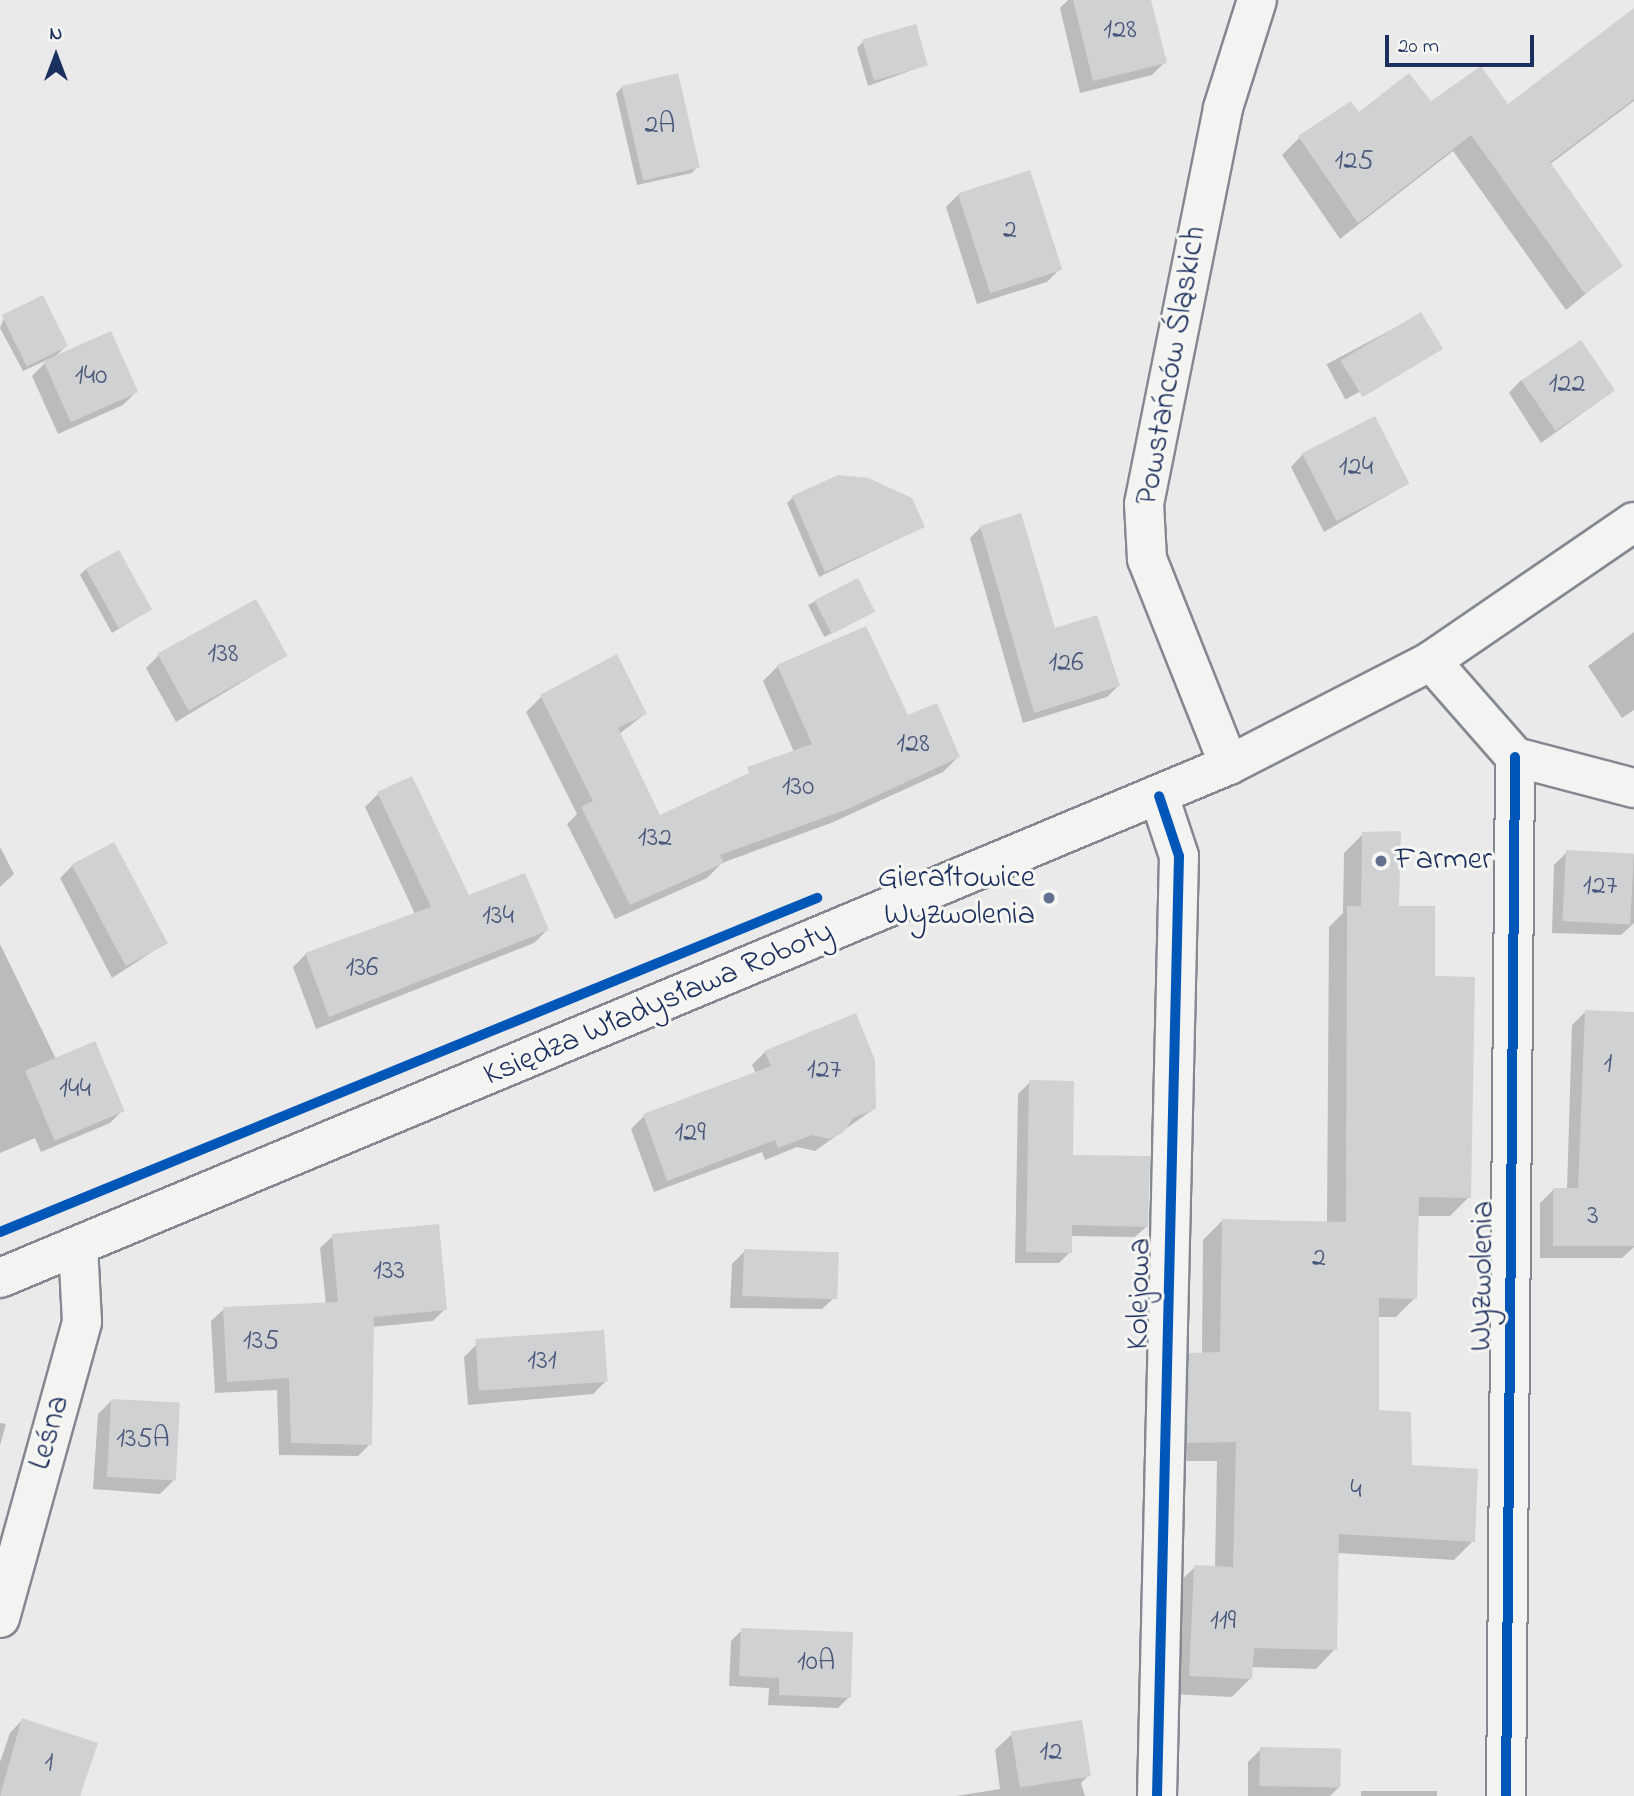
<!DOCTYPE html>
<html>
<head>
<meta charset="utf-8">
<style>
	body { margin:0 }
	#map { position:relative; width:1634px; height:1796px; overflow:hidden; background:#e9eae9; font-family:"Indie Flower",sans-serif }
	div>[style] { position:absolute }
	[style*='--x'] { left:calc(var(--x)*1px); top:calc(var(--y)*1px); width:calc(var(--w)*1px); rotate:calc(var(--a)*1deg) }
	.shadow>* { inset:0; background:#0003; transform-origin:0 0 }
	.building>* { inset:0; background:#d0d1d3; transform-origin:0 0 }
	.roads { filter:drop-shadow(2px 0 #848890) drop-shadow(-2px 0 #848890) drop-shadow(0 2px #848890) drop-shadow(0 -2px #848890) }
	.minor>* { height:38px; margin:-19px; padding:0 19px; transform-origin:19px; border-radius:19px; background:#f3f3f2 }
	.major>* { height:38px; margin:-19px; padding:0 19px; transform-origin:19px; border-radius:19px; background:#f3f3f2 }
	.cycleway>* { height:10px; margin:-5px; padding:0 5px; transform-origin:5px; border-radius:5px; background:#0057b8 }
	.dots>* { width:19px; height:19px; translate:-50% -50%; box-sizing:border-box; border:4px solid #f6f6f2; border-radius:50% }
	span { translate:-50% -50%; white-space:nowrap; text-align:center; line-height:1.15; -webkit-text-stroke:6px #f6f6f2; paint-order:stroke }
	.number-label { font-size:28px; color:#48587b }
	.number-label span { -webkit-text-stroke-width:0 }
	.street-label { font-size:32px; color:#1b2f5e }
	.poi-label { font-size:32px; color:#1b2f5e }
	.left { translate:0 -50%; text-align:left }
	.right { translate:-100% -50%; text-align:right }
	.north { position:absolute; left:21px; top:21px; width:70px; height:70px; -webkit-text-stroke:5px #f6f6f2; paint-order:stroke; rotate:0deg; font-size:19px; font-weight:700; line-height:28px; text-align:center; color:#1b2f5e }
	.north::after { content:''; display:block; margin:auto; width:24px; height:32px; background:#1b2f5e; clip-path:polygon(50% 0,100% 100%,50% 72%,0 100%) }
	.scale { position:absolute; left:1385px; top:35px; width:149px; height:32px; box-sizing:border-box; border:4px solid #1b2f5e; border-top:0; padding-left:9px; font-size:21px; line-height:24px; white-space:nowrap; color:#1b2f5e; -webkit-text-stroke:5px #f6f6f2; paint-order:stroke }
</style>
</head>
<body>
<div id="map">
	<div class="shadow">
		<i style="clip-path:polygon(1068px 0,1149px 0,1165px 62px,1152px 75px,1080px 93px,1060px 8px)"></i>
		<i style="clip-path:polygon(1634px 10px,1634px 101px,1549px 165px,1621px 265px,1566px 310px,1453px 151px,1340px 239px,1282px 155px,1299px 138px,1358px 115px,1430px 103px,1508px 107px)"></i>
		<i style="clip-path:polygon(863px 42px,926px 65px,868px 86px,857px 48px)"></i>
		<i style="clip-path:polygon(622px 87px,698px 166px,692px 173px,637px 185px,616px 94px)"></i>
		<i style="clip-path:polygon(959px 194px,1060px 269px,1047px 282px,977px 304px,946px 207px)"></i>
		<i style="left:1421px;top:314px;width:40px;height:107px;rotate:62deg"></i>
		<i style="clip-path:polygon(4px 318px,66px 346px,52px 360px,136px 392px,123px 405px,58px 434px,32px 376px,49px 359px,23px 371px,0 328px)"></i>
		<i style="clip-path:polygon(1521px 380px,1613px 391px,1541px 443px,1509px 393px)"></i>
		<i style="clip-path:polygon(1303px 454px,1407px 484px,1324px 532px,1291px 467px)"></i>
		<i style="clip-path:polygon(793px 497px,923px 527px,819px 577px,787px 503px)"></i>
		<i style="clip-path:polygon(981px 527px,1054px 630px,1118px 686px,1107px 697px,1023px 723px,970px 538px)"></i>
		<i style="clip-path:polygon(86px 569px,150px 610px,112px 633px,80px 575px)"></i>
		<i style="left:857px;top:580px;width:36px;height:55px;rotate:63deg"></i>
		<i style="clip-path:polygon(1634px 632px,1634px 710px,1622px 718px,1588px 666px)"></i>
		<i style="clip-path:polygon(159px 655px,285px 656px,176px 722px,146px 668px)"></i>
		<i style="clip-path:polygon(778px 666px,958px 757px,943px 772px,831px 823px,722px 863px,707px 878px,615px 919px,567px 824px,577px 814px,526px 712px,541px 697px,645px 714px,619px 734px,659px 817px,794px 752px,763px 681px)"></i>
		<i style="clip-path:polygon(378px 794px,469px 897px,547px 930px,534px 943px,316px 1029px,293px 967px,306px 954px,415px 914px,365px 807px)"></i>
		<i style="clip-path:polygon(1363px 834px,1434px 977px,1469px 1197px,1450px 1216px,1417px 1216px,1415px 1298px,1396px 1317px,1377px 1317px,1377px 1412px,1410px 1466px,1473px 1541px,1454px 1560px,1337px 1553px,1335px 1649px,1316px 1669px,1251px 1667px,1251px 1678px,1232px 1697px,1171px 1694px,1175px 1586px,1195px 1567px,1215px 1568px,1217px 1461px,1169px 1461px,1171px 1374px,1190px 1354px,1202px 1354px,1203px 1240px,1222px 1221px,1327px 1223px,1329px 927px,1343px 913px,1344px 853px)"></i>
		<i style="clip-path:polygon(0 847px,14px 874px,0 887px)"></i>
		<i style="clip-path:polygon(1567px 852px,1634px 855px,1634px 923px,1621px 935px,1552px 933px,1554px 865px)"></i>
		<i style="clip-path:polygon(72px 866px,166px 943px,112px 978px,60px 878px)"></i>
		<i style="clip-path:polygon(0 944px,56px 1059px,122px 1111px,110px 1123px,41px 1152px,35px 1138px,0 1153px)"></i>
		<i style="clip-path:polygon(1585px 1012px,1634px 1013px,1634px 1247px,1622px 1258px,1540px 1258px,1540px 1203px,1553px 1190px,1567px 1190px,1572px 1025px)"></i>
		<i style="clip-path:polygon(765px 1052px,875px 1108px,815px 1151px,797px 1147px,765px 1160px,762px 1152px,654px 1192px,631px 1129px,644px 1116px,756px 1074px,752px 1065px)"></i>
		<i style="clip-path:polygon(1030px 1082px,1071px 1156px,1147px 1226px,1135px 1237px,1070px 1236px,1070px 1252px,1059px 1263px,1015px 1263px,1018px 1094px)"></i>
		<i style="clip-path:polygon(333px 1236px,445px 1309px,433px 1321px,372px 1327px,370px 1444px,358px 1456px,279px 1455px,277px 1390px,215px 1393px,211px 1321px,224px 1309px,326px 1304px,320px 1248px)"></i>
		<i style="clip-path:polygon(745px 1251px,835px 1297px,822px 1309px,730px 1308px,732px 1264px)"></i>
		<i style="clip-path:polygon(477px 1344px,606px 1381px,593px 1394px,468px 1405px,464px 1357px)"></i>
		<i style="clip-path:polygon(111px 1401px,173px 1481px,160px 1494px,93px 1489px,98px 1414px)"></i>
		<i style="clip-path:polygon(0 1423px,6px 1424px,0 1445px)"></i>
		<i style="clip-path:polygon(742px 1630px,849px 1697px,838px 1708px,768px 1705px,769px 1688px,729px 1686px,731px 1641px)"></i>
		<i style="clip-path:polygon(22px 1720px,78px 1796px,0 1796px,0 1762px,10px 1733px)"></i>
		<i style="clip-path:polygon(1012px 1734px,1089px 1775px,1081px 1783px,1085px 1796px,956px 1796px,1000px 1789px,995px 1750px)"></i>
		<i style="clip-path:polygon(1261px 1749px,1339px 1787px,1330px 1796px,1248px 1796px,1248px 1762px)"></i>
		<i style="left:1361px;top:1791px;width:76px;height:8px"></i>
	</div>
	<div class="building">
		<i style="clip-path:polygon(1073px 0,1151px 0,1167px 63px,1093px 81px)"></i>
		<i style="clip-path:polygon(1634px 8px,1634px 99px,1550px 162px,1623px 266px,1585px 294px,1471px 135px,1358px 223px,1298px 136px,1351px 101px,1359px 112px,1409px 73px,1431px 101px,1481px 66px,1508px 104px)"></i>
		<i style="left:916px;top:24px;width:43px;height:56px;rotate:74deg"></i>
		<i style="left:678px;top:73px;width:97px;height:58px;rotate:77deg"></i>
		<i style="left:1030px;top:170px;width:105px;height:76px;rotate:72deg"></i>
		<i style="left:43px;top:295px;width:57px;height:46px;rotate:64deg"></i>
		<i style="left:1421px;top:312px;width:43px;height:94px;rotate:59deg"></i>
		<i style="left:111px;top:331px;width:67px;height:74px;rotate:66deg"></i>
		<i style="left:1581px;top:340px;width:61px;height:72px;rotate:56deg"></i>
		<i style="left:1375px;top:416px;width:76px;height:82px;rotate:63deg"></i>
		<i style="clip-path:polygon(838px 475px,868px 478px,912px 498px,925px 527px,825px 572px,792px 496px)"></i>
		<i style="clip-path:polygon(1021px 513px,1055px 628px,1097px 615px,1120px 686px,1034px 713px,980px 526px)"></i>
		<i style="left:119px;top:550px;width:68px;height:38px;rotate:61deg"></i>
		<i style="left:858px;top:578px;width:38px;height:49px;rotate:63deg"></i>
		<i style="left:256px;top:599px;width:65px;height:113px;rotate:61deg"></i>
		<i style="clip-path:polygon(866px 626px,908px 715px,937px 703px,960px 757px,848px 809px,720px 855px,724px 863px,630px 905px,581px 807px,593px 801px,540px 695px,617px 654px,647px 714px,618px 728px,660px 815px,749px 773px,747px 767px,812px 744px,777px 665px)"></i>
		<i style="clip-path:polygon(412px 776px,469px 895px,525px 873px,549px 930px,329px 1017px,305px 953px,431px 907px,377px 792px)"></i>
		<i style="clip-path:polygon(1401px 831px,1399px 906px,1435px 906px,1435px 976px,1475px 977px,1471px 1198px,1419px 1197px,1417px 1299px,1379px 1298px,1379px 1410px,1411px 1412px,1412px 1465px,1478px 1469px,1475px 1542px,1339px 1534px,1337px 1650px,1254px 1648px,1252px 1679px,1189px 1676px,1194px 1565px,1233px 1567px,1236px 1442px,1187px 1443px,1189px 1353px,1220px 1352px,1222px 1219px,1346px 1222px,1347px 906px,1361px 906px,1362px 832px)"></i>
		<i style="left:114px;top:842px;width:115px;height:48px;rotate:62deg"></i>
		<i style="left:1566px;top:850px;width:68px;height:71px;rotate:3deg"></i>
		<i style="clip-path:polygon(1585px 1010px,1634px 1012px,1634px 1246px,1553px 1246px,1553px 1188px,1578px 1188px)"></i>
		<i style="clip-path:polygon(856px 1013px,875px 1060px,876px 1109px,853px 1118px,843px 1133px,829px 1139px,812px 1135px,778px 1148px,775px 1140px,667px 1181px,643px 1114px,771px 1066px,764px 1051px)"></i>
		<i style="left:95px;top:1041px;width:76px;height:76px;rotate:67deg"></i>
		<i style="clip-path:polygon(1029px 1080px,1074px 1081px,1073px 1155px,1150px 1156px,1148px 1227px,1072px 1225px,1072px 1253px,1026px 1252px)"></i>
		<i style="clip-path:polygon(439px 1224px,447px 1310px,374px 1317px,372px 1445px,291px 1443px,289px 1378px,227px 1382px,223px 1307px,338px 1302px,332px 1234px)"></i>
		<i style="left:744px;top:1249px;width:95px;height:47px;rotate:2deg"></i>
		<i style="left:604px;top:1330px;width:52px;height:129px;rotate:86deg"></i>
		<i style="left:111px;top:1399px;width:69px;height:78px;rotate:3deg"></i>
		<i style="clip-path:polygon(741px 1628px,853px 1632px,851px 1698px,779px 1695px,779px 1678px,739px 1676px)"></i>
		<i style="clip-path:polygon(22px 1718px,98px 1743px,80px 1796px,0 1796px)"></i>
		<i style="left:1082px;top:1720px;width:57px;height:72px;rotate:81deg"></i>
		<i style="left:1260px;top:1747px;width:81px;height:39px;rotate:1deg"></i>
	</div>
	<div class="roads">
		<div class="minor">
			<i style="--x:1431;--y:661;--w:128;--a:48.8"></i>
			<i style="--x:1515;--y:757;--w:123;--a:14.6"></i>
			<i style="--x:1229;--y:765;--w:222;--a:-111.7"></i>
			<i style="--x:1147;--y:559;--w:55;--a:-93.1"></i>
			<i style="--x:1144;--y:504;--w:404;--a:-78.7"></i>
			<i style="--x:1223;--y:108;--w:113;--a:-72.5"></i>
			<i style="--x:0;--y:1618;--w:307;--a:-74.5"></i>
			<i style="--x:82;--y:1322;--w:76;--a:-93"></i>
			<i style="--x:1157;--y:1796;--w:940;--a:-88.66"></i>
			<i style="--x:1179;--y:856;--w:63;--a:-108.4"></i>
			<i style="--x:1506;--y:1796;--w:1039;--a:-89.5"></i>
		</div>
		<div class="major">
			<i style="--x:0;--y:1278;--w:1332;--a:-22.66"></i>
			<i style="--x:1229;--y:765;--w:227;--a:-27.2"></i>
			<i style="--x:1431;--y:661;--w:246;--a:-34.4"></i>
		</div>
	</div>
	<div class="cycleway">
		<i style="--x:0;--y:1232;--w:883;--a:-22.24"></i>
		<i style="--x:1157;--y:1796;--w:940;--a:-88.66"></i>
		<i style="--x:1179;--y:856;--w:63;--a:-108.4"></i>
		<i style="--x:1506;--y:1796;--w:1039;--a:-89.5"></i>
	</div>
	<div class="dots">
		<i style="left:1381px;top:861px;background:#63708f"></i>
		<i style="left:1049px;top:898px;background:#63708f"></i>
	</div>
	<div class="number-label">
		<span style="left:1120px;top:31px">128</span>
		<span style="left:660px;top:126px">2A</span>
		<span style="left:1354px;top:162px">125</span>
		<span style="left:1010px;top:231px">2</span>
		<span style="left:91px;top:377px">140</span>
		<span style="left:1567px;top:385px">122</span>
		<span style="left:1356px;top:468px">124</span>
		<span style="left:223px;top:655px">138</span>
		<span style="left:1066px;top:664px">126</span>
		<span style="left:913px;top:745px">128</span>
		<span style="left:798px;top:788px">130</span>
		<span style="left:655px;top:839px">132</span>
		<span style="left:1600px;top:887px">127</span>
		<span style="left:498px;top:917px">134</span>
		<span style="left:362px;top:969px">136</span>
		<span style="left:1608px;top:1065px">1</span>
		<span style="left:824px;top:1071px">127</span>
		<span style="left:75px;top:1090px">144</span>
		<span style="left:690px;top:1134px">129</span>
		<span style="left:1593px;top:1217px">3</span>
		<span style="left:1319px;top:1259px">2</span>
		<span style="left:389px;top:1272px">133</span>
		<span style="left:261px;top:1342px">135</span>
		<span style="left:542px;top:1362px">131</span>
		<span style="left:143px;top:1440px">135A</span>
		<span style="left:1356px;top:1491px">4</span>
		<span style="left:1223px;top:1622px">119</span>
		<span style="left:816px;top:1663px">10A</span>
		<span style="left:1051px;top:1753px">12</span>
		<span style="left:49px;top:1764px">1</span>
	</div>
	<div class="street-label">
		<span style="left:1173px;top:366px;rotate:-80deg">Powstańców Śląskich</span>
		<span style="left:659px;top:1005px;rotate:-23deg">Księdza Władysława Roboty</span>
		<span style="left:1484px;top:1276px;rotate:-89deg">Wyzwolenia</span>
		<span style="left:1141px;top:1294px;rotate:-89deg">Kolejowa</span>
		<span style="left:51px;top:1433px;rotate:-74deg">Leśna</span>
	</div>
	<div class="poi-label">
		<span class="left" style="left:1395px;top:861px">Farmer</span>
		<span class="right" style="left:1035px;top:898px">Gierałtowice<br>Wyzwolenia</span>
	</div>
	<div class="north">N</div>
	<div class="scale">20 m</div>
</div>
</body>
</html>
